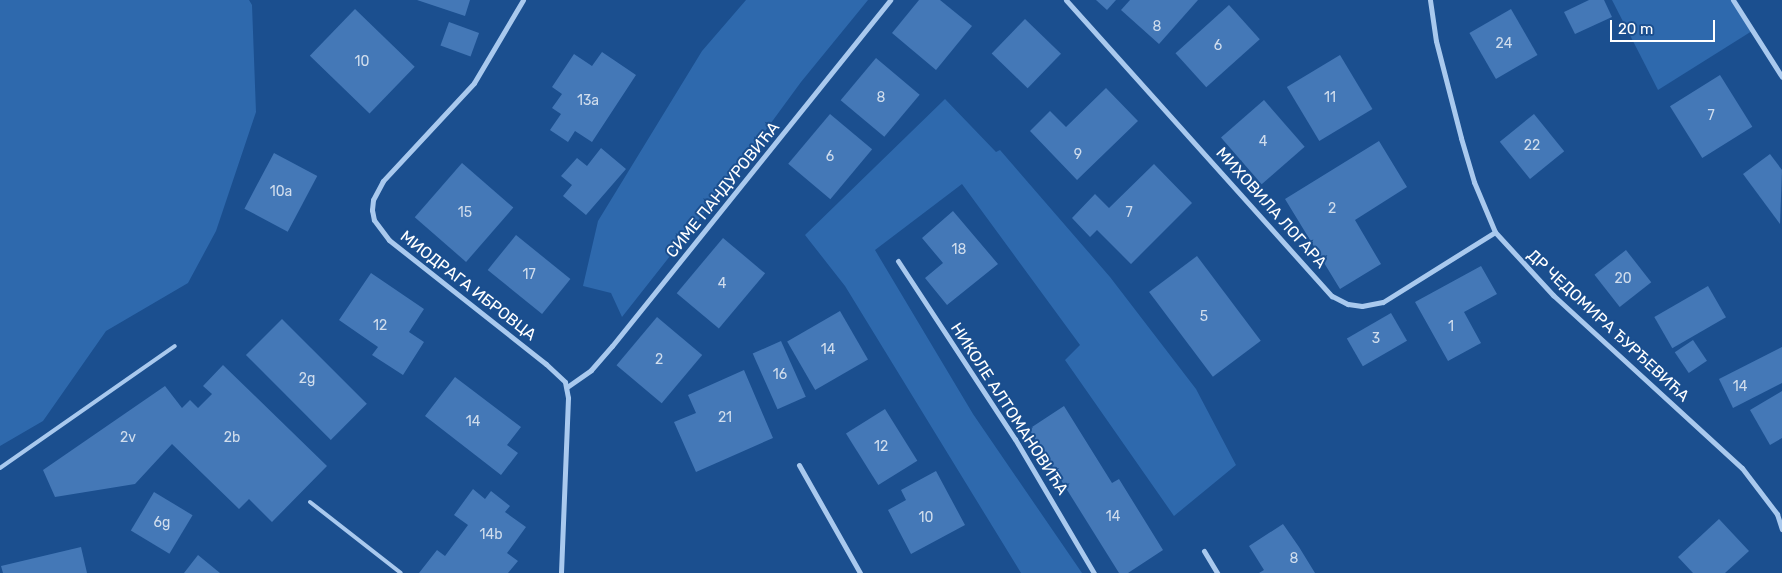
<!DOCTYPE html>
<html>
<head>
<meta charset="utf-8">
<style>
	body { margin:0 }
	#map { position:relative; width:1782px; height:573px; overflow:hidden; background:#1b4f8f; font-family:Rubik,sans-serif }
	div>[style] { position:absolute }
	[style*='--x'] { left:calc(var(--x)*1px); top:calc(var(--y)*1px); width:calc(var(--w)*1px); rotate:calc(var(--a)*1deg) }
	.green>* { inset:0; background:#2e69ad }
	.building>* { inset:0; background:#4478b7; transform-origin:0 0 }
	.service>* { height:4px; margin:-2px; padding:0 2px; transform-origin:2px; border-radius:2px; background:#a9c9ee }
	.minor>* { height:5px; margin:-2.5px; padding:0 2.5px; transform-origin:2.5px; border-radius:2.5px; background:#a9c9ee }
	span { translate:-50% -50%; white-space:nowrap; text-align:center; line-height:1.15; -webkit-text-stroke:4px #1b4f8f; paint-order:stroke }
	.number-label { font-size:14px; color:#d0dded }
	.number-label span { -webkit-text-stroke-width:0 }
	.street-label { font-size:16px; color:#fff }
	.scale { position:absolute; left:1610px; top:20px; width:105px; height:22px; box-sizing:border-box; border:2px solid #fff; border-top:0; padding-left:6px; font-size:15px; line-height:18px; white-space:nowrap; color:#fff; -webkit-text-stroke:4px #1b4f8f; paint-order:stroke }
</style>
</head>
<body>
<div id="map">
	<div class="green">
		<i style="clip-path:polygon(0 0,249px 0,252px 5px,256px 112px,216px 231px,188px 283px,106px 331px,43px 421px,0 446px)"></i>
		<i style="clip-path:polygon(746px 0,868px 0,801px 82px,722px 190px,622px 317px,611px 293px,583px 286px,598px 221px,702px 51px)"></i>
		<i style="clip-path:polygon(1612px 0,1733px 0,1752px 31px,1658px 90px)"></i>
		<i style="clip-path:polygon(945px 99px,996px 152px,1000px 150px,1110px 277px,1196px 389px,1236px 465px,1174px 516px,1065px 360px,1080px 345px,962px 184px,875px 250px,973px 414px,1082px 573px,1021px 573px,845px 286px,805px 235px)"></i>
	</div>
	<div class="building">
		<i style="clip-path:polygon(417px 0,470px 0,465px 16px)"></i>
		<i style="clip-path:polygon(919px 0,940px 0,972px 26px,936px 70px,892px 33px)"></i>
		<i style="clip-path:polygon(1096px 0,1116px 0,1107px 10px)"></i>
		<i style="clip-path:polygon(1130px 0,1198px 0,1159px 44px,1121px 10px)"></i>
		<i style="clip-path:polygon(1589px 0,1604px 0,1612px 17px,1575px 34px,1564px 12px)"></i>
		<i style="left:1229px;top:5px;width:46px;height:72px;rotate:48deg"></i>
		<i style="left:355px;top:9px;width:83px;height:65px;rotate:44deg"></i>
		<i style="left:1511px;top:9px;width:53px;height:48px;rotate:60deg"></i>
		<i style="left:1025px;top:19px;width:50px;height:48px;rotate:44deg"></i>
		<i style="left:449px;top:22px;width:32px;height:25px;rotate:20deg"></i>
		<i style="clip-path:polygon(602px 52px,636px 75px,592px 142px,575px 131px,568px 142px,550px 130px,561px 114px,552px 108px,562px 94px,552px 87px,574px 54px,592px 66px)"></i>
		<i style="left:1340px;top:55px;width:63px;height:62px;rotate:59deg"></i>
		<i style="left:876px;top:58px;width:57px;height:55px;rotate:40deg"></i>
		<i style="left:1720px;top:75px;width:61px;height:59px;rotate:58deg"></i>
		<i style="clip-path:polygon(1106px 88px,1138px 121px,1077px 180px,1030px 131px,1050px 111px,1066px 127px)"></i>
		<i style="left:1264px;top:100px;width:62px;height:57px;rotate:49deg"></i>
		<i style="left:830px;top:114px;width:55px;height:65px;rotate:40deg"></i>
		<i style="left:1534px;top:114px;width:48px;height:44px;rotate:51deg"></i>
		<i style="clip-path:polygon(1379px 141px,1407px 187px,1355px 220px,1381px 264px,1340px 289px,1285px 199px)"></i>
		<i style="clip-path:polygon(601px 148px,626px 169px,586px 215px,563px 196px,572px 185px,561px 176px,577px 158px,587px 166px)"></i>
		<i style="left:274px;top:153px;width:49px;height:63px;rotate:28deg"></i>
		<i style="clip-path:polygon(1770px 154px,1782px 170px,1780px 224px,1743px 174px)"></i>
		<i style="left:462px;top:163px;width:68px;height:72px;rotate:41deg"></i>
		<i style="clip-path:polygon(1154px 164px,1192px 203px,1131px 264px,1097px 230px,1090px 237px,1072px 218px,1095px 194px,1109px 208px)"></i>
		<i style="clip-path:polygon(953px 211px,998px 264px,947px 305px,925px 278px,943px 263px,922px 238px)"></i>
		<i style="left:516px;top:235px;width:70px;height:45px;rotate:39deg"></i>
		<i style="left:723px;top:238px;width:55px;height:72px;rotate:40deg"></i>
		<i style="left:1626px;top:250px;width:41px;height:40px;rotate:52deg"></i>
		<i style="left:1197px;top:256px;width:106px;height:60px;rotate:53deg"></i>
		<i style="clip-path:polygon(1481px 266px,1497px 294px,1464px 312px,1481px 343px,1448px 361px,1415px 302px)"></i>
		<i style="clip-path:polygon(371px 273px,424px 309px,409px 332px,424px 342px,403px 375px,372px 355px,378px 347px,339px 320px)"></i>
		<i style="left:1708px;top:286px;width:36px;height:62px;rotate:60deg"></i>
		<i style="left:840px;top:311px;width:56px;height:61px;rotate:60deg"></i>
		<i style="left:1391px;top:313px;width:32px;height:51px;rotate:60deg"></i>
		<i style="left:657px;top:317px;width:59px;height:63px;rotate:40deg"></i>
		<i style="left:282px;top:319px;width:120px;height:51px;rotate:45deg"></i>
		<i style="left:1693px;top:340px;width:25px;height:22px;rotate:56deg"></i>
		<i style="left:781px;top:341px;width:61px;height:31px;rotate:66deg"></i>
		<i style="clip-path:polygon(1782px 347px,1782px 383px,1733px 408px,1719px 379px)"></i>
		<i style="clip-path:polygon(223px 365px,327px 466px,272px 522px,249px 499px,239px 509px,172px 444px,135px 484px,55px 497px,43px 470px,165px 386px,182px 408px,190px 400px,198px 408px,212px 394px,203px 386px)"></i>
		<i style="clip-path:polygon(744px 370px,773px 438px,696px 472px,674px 422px,696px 413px,688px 395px)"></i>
		<i style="clip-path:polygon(455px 377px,521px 427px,507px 445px,518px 453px,501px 475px,425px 416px)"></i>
		<i style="clip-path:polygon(1782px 391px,1782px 438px,1770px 445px,1750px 410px)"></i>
		<i style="clip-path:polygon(1064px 406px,1112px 483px,1119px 479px,1163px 550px,1128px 573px,1119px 573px,1029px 429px)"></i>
		<i style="left:885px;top:409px;width:61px;height:46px;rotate:58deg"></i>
		<i style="clip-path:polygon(936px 471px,965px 525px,911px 554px,888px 510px,906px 500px,901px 490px)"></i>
		<i style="clip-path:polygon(473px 489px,485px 499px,491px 491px,510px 506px,505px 512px,526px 527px,507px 553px,518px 561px,508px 573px,419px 573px,437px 550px,445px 556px,468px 525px,454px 515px)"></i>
		<i style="left:154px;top:492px;width:45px;height:45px;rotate:31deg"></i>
		<i style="clip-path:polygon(1719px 519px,1749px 551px,1725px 573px,1693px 573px,1678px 557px)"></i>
		<i style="clip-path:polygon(1283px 524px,1299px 547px,1315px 573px,1259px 573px,1264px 570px,1249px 546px)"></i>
		<i style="clip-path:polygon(81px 547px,87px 573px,3px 573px,1px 566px)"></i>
		<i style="clip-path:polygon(198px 555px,220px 573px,184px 573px)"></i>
	</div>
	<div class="service">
		<i style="--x:0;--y:468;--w:213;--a:-34.9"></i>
		<i style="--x:310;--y:502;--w:115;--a:38"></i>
	</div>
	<div class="minor">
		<i style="--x:523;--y:0;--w:96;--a:120.6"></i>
		<i style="--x:474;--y:83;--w:134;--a:132.9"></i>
		<i style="--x:383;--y:181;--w:21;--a:118"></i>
		<i style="--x:373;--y:200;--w:10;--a:96"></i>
		<i style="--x:372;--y:210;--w:10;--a:79"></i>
		<i style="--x:374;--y:220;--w:25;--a:53"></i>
		<i style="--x:389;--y:240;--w:200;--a:38.3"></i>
		<i style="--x:546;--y:364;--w:26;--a:43"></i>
		<i style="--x:565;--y:382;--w:16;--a:79"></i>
		<i style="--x:568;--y:398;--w:175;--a:92.3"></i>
		<i style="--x:1066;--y:0;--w:398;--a:48.1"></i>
		<i style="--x:1332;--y:296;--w:18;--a:27"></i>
		<i style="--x:1348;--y:304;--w:14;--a:8"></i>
		<i style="--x:1362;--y:306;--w:21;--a:-11"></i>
		<i style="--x:1383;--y:302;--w:132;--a:-32"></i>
		<i style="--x:1430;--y:0;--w:41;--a:81.7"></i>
		<i style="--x:1436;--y:41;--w:100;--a:75.5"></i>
		<i style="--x:1461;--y:138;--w:46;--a:73.5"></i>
		<i style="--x:1474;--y:182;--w:54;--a:67.2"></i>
		<i style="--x:1495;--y:232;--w:86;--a:47.4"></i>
		<i style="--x:1553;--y:295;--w:256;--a:42.5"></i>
		<i style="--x:1742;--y:468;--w:58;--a:52.7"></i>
		<i style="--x:1777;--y:514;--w:16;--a:72"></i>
		<i style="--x:1733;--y:0;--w:91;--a:57.5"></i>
		<i style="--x:898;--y:261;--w:213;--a:56.7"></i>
		<i style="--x:1015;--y:439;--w:156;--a:59.5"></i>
		<i style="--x:567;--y:387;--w:29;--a:-35"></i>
		<i style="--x:591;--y:370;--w:32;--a:-49"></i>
		<i style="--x:612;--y:346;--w:444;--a:-51.2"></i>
		<i style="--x:799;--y:465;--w:124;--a:60.5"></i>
		<i style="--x:1204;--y:551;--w:26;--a:59"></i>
	</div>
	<div class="number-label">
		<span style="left:1157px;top:27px">8</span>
		<span style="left:1504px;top:44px">24</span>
		<span style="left:1218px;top:46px">6</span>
		<span style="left:362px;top:62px">10</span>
		<span style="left:881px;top:98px">8</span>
		<span style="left:1330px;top:98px">11</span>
		<span style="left:588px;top:101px">13a</span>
		<span style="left:1711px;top:116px">7</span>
		<span style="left:1263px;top:142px">4</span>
		<span style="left:1532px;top:146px">22</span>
		<span style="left:1078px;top:155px">9</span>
		<span style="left:830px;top:157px">6</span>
		<span style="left:281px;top:192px">10a</span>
		<span style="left:1332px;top:209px">2</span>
		<span style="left:465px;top:213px">15</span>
		<span style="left:1129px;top:213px">7</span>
		<span style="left:959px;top:250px">18</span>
		<span style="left:529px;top:275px">17</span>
		<span style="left:1623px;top:279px">20</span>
		<span style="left:722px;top:284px">4</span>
		<span style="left:1204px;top:317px">5</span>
		<span style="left:380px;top:326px">12</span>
		<span style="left:1451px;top:327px">1</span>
		<span style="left:1376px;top:339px">3</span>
		<span style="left:828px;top:350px">14</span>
		<span style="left:659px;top:360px">2</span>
		<span style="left:780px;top:375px">16</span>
		<span style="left:307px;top:379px">2g</span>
		<span style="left:1740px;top:387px">14</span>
		<span style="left:725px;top:418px">21</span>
		<span style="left:473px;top:422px">14</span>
		<span style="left:128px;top:438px">2v</span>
		<span style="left:232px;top:438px">2b</span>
		<span style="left:881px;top:447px">12</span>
		<span style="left:1113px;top:517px">14</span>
		<span style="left:926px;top:518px">10</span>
		<span style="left:162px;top:523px">6g</span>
		<span style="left:491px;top:535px">14b</span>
		<span style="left:1294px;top:559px">8</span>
	</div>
	<div class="street-label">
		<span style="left:723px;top:190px;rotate:-51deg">СИМЕ ПАНДУРОВИЋА</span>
		<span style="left:1271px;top:208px;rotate:48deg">МИХОВИЛА ЛОГАРА</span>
		<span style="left:468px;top:286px;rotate:38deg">МИОДРАГА ИБРОВЦА</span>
		<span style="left:1608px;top:326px;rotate:43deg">ДР ЧЕДОМИРА ЂУРЂЕВИЋА</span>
		<span style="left:1009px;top:409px;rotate:57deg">НИКОЛЕ АЛТОМАНОВИЋА</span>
	</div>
	<div class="scale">20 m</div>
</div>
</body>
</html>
